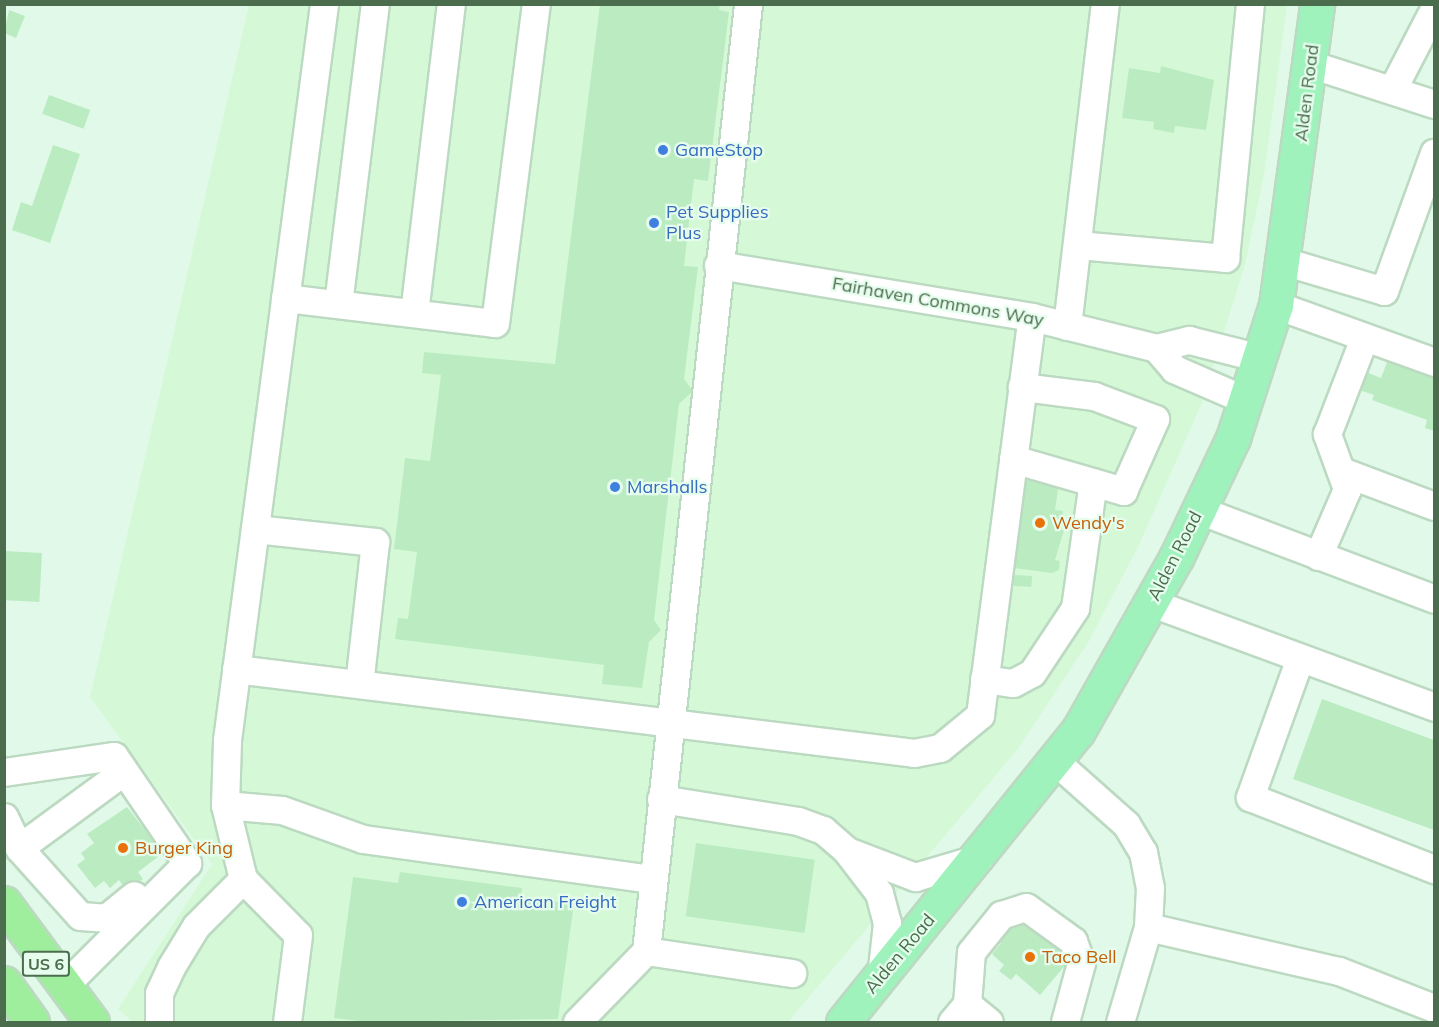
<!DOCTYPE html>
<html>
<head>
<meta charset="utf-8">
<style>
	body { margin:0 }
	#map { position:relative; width:1439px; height:1027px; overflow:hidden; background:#e1f9e9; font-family:Mulish,sans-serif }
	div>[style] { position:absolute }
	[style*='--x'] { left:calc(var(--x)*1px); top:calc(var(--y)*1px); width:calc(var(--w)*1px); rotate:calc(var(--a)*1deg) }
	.commercial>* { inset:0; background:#d5f9d6 }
	.building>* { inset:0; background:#bbecc1; transform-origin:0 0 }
	.roads { filter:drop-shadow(2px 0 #bcd9c1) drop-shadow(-2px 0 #bcd9c1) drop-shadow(0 2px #bcd9c1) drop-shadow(0 -2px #bcd9c1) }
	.minor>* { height:27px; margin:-13.5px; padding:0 13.5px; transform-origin:13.5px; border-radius:13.5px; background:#fff }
	.major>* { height:33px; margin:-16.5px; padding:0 16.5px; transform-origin:16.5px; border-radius:16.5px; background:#9ff2bc }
	.highway>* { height:33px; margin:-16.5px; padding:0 16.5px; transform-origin:16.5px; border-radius:16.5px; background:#9fee9d }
	.dots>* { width:16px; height:16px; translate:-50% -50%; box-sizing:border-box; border:3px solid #e6fdee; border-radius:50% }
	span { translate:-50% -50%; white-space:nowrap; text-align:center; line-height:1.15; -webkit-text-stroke:4.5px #e6fdee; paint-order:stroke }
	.shield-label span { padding:2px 4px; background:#e6fdee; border:2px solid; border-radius:4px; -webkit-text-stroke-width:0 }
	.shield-label { font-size:16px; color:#4b6d4d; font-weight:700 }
	.street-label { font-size:18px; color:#4b6d4d }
	.shop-label { font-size:18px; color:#366cbe }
	.left { translate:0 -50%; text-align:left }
	.food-label { font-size:18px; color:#c56008 }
	.frame { position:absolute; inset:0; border:6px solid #4b6d4d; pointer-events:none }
</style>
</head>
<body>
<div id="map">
	<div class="commercial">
		<i style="clip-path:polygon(249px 5px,1287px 5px,1264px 175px,1245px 265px,1201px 405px,1139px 545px,1089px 641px,1017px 750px,788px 1022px,133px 1022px,118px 1009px,212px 864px,90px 697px)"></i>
	</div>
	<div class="building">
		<i style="clip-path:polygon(600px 4px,720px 4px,719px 10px,729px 12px,708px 181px,694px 179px,684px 266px,698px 267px,684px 379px,693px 391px,679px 404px,654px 620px,661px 630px,649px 642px,642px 688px,602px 684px,604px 665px,395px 639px,398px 618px,408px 619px,417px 552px,394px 549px,405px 458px,430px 461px,441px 375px,422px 373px,424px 352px,555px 364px)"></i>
		<i style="clip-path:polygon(9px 10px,25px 16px,16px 38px,4px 33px)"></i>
		<i style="clip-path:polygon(1161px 66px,1214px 80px,1206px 130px,1175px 126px,1174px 133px,1153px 129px,1154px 122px,1122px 118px,1129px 68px,1160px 73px)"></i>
		<i style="left:49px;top:95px;width:44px;height:20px;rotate:20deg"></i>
		<i style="clip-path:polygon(53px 145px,80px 154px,50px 243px,12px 230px,21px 202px,32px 206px)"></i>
		<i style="clip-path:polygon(1389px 357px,1434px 373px,1434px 431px,1425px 428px,1427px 420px,1372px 400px,1374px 395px,1359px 390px,1366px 372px,1381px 378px)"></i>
		<i style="clip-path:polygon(1019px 477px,1059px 483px,1055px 510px,1063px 511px,1060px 529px,1064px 530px,1055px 560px,1060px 561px,1059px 570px,1052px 573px,1014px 568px)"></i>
		<i style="left:4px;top:551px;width:38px;height:49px;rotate:3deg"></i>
		<i style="left:1014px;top:575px;width:18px;height:11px;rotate:3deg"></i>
		<i style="clip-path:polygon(1322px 699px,1434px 740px,1434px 830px,1293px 779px)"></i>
		<i style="clip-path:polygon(127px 807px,163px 853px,138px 872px,143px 879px,127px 891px,119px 880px,110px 888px,104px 881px,95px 888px,77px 865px,85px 859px,81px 853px,94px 843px,87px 834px)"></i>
		<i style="left:696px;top:843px;width:120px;height:74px;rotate:8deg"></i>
		<i style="clip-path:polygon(400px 872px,522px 888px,521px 897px,574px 904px,558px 1019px,369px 1022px,334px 1018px,353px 877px,398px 883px)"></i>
		<i style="clip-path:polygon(1020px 919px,1039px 936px,1044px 931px,1069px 961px,1040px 995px,1016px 974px,1011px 980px,999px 971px,1004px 965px,992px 954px,1001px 943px,997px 939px)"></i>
	</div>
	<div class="roads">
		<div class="minor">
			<i style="--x:1310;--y:64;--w:130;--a:17.9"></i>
			<i style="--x:1393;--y:88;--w:89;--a:-62.6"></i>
			<i style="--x:1077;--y:245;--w:149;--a:5"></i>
			<i style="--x:1225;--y:258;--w:255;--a:-84.4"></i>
			<i style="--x:1283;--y:261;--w:105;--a:16.5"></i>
			<i style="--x:1384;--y:291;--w:147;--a:-70.1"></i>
			<i style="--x:718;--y:265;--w:318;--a:9.4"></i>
			<i style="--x:1032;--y:317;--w:128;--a:14"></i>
			<i style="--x:1156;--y:348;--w:34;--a:-14"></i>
			<i style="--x:1189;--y:340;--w:69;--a:14.2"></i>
			<i style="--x:285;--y:298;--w:211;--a:6.8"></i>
			<i style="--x:495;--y:323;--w:322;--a:-82.7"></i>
			<i style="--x:338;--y:304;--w:302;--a:-83"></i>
			<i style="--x:1276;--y:305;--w:168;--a:19.8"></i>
			<i style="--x:414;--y:313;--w:311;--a:-83.2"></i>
			<i style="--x:1067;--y:326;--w:324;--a:-83.3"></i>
			<i style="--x:1156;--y:348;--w:28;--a:49"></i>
			<i style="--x:1174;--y:369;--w:75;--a:23.5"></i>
			<i style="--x:1013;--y:459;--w:115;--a:16.2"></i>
			<i style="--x:1123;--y:491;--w:79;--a:-66"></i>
			<i style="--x:1155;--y:419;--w:65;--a:-159.3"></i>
			<i style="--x:1094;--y:396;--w:73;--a:-172.9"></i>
			<i style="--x:1341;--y:471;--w:99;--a:20.6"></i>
			<i style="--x:1199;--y:510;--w:251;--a:20.7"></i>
			<i style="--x:255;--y:529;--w:121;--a:6.2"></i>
			<i style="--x:375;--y:542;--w:143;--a:96.4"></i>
			<i style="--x:1318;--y:556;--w:73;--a:-66.6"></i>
			<i style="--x:1347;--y:489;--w:59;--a:-110"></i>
			<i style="--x:1327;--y:434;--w:103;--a:-68.9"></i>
			<i style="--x:1152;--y:603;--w:301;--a:20.2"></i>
			<i style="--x:1300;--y:658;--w:148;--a:109.8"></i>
			<i style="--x:1250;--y:797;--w:198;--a:21.4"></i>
			<i style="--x:236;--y:669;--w:683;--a:7.06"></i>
			<i style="--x:914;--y:753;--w:26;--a:-11"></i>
			<i style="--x:940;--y:748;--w:52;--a:-39.5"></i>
			<i style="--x:980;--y:715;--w:401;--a:-82.6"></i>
			<i style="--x:984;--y:679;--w:29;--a:8"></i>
			<i style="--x:1013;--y:683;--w:21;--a:-28"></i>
			<i style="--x:1032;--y:673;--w:78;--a:-56.5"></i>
			<i style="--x:1075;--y:608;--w:127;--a:-81.9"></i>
			<i style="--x:1055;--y:761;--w:95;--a:41.6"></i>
			<i style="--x:1126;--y:824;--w:33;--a:59"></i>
			<i style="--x:1143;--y:852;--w:37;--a:79"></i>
			<i style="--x:1150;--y:888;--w:39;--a:93"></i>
			<i style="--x:1148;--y:927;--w:99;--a:106.4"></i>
			<i style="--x:4;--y:772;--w:111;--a:-8.3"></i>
			<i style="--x:114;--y:756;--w:130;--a:55.7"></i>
			<i style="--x:187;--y:863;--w:175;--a:135"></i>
			<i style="--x:661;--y:799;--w:139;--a:9.1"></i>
			<i style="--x:798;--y:821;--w:27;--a:20"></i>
			<i style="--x:823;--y:830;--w:30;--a:41"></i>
			<i style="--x:846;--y:850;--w:54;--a:52.5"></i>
			<i style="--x:879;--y:893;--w:31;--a:75"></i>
			<i style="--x:887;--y:923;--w:54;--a:96.3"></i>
			<i style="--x:225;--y:805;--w:57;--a:5"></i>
			<i style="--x:282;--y:810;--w:86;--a:19.7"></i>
			<i style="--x:363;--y:839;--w:293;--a:7.9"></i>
			<i style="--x:4;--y:817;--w:34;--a:64"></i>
			<i style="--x:19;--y:848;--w:91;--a:48.1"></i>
			<i style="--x:80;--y:916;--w:26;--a:4"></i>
			<i style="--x:106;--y:918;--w:36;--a:-39"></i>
			<i style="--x:19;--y:848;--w:130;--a:-36.3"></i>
			<i style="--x:850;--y:852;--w:70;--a:21"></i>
			<i style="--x:915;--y:877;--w:67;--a:-16.5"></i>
			<i style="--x:243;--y:879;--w:78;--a:45.5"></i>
			<i style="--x:298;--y:935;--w:88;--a:97.2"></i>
			<i style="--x:1148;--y:927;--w:196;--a:13"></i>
			<i style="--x:1339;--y:971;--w:102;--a:21.3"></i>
			<i style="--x:646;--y:951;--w:148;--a:8.6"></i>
			<i style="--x:967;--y:1004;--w:52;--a:-85.6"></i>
			<i style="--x:971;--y:952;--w:48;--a:-51"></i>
			<i style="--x:1001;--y:915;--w:26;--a:-18"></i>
			<i style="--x:1026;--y:907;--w:58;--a:35.9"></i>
			<i style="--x:1073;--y:941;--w:23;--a:70"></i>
			<i style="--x:1081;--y:963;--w:61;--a:105.2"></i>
			<i style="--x:159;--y:1022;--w:29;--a:-90"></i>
			<i style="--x:159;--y:993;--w:29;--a:-65"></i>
			<i style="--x:171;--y:967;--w:48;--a:-58.6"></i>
			<i style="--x:196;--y:926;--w:66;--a:-45"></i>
			<i style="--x:243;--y:879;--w:76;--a:-103.7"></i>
			<i style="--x:225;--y:805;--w:65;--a:-88.2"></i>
			<i style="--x:227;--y:740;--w:742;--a:-82.49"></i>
			<i style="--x:577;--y:1022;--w:99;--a:-45.8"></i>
			<i style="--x:646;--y:951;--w:952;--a:-83.85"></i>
			<i style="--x:952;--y:1022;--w:23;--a:-50"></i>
			<i style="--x:967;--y:1004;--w:28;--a:39"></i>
		</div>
		<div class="major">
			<i style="--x:843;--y:1022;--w:374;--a:-51.1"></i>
			<i style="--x:1078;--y:731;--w:201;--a:-60.5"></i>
			<i style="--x:1177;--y:556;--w:131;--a:-64.6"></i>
			<i style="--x:1233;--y:438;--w:140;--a:-72.1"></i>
			<i style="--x:1276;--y:305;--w:304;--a:-82.2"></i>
		</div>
		<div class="highway">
			<i style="--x:4;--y:903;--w:148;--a:53.5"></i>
			<i style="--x:4;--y:983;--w:48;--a:54.3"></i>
		</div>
	</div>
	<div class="dots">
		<i style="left:663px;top:150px;background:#3f7fe0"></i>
		<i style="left:654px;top:223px;background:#3f7fe0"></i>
		<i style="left:615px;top:487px;background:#3f7fe0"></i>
		<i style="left:1040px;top:523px;background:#e8710a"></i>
		<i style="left:123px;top:848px;background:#e8710a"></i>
		<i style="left:462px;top:902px;background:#3f7fe0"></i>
		<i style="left:1030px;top:957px;background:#e8710a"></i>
	</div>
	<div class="shield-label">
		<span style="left:46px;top:964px">US 6</span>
	</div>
	<div class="street-label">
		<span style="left:1307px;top:93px;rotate:-83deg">Alden Road</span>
		<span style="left:938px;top:302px;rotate:10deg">Fairhaven Commons Way</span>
		<span style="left:1175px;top:556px;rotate:-63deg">Alden Road</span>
		<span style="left:900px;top:954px;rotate:-50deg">Alden Road</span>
	</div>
	<div class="shop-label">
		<span class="left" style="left:675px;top:150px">GameStop</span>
		<span class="left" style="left:666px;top:223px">Pet Supplies<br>Plus</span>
		<span class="left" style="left:627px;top:487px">Marshalls</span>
		<span class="left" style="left:474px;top:902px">American Freight</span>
	</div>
	<div class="food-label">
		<span class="left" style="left:1052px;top:523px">Wendy's</span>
		<span class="left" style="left:135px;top:848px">Burger King</span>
		<span class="left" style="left:1042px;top:957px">Taco Bell</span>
	</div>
	<div class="frame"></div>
</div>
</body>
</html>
